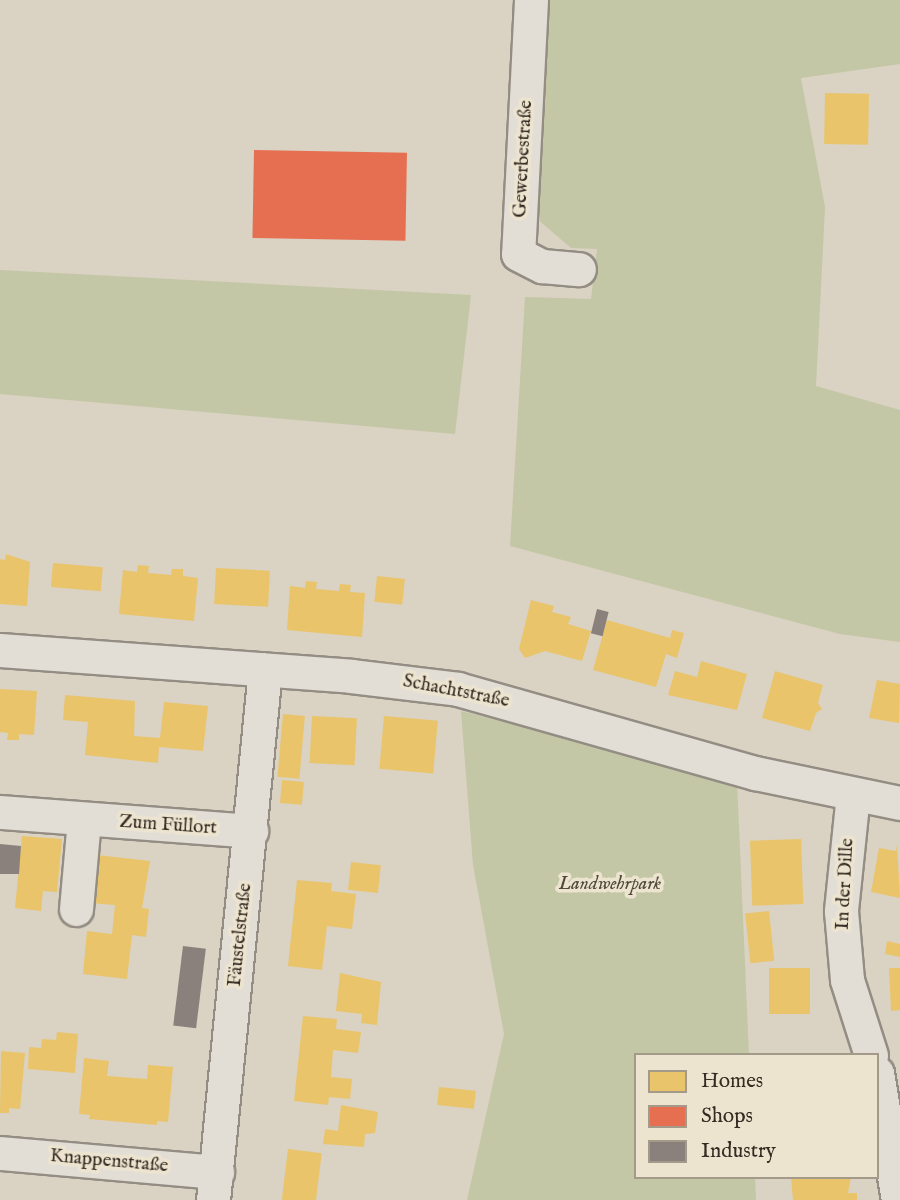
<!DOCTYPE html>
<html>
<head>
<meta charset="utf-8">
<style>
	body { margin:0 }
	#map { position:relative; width:900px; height:1200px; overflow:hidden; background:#dad2c2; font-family:"IM FELL English",serif }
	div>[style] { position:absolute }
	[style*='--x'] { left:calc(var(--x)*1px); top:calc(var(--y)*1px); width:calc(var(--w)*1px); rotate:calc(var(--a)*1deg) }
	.green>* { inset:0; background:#c3c7a6 }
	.homes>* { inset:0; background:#e9c46a; transform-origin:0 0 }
	.shops>* { inset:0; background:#e76f51; transform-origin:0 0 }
	.industry>* { inset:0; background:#8a817c; transform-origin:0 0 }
	.roads { filter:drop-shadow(2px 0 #938d83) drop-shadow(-2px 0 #938d83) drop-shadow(0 2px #938d83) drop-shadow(0 -2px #938d83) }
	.street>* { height:33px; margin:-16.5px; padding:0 16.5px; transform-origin:16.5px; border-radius:16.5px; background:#e2ded6 }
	span { translate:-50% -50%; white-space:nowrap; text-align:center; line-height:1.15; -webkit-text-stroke:7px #ede4d0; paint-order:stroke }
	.street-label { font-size:19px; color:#352b22 }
	.park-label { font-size:19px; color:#4e4838; font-style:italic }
	.legend { position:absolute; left:634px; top:1053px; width:245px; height:126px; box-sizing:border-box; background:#ede4d0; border:2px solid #a39a8a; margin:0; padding:9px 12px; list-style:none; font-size:21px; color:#352b22 }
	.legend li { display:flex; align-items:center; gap:14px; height:35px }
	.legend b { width:35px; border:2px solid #a39a8a }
</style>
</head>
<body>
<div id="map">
	<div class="green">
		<i style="clip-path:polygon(550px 0,900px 0,900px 64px,801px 78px,825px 207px,816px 386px,900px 410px,900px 642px,840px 634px,510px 546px,525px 297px,591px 299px,597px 249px,571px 248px,536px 218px)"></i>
		<i style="clip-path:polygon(0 270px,471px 295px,455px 434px,0 394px)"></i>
		<i style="clip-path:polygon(461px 711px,737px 781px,749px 1055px,636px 1055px,636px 1177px,755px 1177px,756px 1200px,467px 1200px,504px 1034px,473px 865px)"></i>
	</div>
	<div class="homes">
		<i style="left:825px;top:93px;width:44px;height:51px;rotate:1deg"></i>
		<i style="clip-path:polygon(6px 554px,30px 562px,27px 606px,0 604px,0 559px,5px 560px)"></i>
		<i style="left:53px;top:563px;width:50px;height:24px;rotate:5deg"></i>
		<i style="clip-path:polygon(138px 565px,149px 566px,148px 573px,171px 575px,172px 569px,183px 569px,183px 576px,198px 578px,194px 621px,119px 614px,123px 570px,137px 572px)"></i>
		<i style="left:216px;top:568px;width:54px;height:36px;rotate:3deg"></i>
		<i style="left:377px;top:576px;width:28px;height:26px;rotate:6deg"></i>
		<i style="clip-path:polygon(306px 581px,317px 582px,316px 589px,339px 591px,340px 584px,351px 585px,350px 592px,365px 593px,362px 637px,287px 630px,290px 586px,305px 588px)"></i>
		<i style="clip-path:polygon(531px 600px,554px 606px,552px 612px,571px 617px,568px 624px,591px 631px,582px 661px,545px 651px,525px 658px,519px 649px)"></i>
		<i style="clip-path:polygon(607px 620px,670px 638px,672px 630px,684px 633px,677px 658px,666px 654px,656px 687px,593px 670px)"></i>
		<i style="clip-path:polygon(701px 661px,747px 674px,737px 710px,668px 695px,675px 671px,697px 677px)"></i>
		<i style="clip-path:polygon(775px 671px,823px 685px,818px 703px,822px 709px,816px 713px,810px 731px,762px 718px)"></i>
		<i style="clip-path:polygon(877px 680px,900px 684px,899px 723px,869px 718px)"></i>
		<i style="clip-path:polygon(0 689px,37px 691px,34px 735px,19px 734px,19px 740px,7px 740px,8px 733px,0 732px)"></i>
		<i style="clip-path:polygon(65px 695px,135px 701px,134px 736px,160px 738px,164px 702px,208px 706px,203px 751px,159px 747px,158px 763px,85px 755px,88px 722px,63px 720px)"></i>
		<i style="left:283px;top:714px;width:22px;height:63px;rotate:5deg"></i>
		<i style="left:312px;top:716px;width:45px;height:47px;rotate:3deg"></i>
		<i style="left:384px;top:716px;width:54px;height:53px;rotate:5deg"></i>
		<i style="left:282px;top:780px;width:22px;height:23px;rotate:5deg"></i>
		<i style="clip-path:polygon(22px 836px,62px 839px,57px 892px,43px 891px,41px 911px,15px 908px)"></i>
		<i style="left:801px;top:839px;width:65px;height:51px;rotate:88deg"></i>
		<i style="clip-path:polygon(897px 845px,900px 898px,871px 892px,879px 848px,896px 851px)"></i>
		<i style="clip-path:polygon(97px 855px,150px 861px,142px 908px,149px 909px,146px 937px,132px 935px,127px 979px,83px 974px,87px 931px,112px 934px,115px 905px,90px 903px)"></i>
		<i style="left:351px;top:862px;width:30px;height:28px;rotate:6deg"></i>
		<i style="clip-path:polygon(297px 880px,332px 883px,331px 891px,356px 894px,352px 929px,327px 926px,322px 970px,288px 966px)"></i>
		<i style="left:769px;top:911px;width:50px;height:24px;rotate:84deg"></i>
		<i style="clip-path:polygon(887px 941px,900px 944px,900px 957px,885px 954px)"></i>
		<i style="left:769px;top:968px;width:41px;height:46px"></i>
		<i style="clip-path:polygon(889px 968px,900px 968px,900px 1010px,891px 1011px)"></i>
		<i style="clip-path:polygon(340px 973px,381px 982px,377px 1025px,361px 1023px,362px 1014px,336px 1011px)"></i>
		<i style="clip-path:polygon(303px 1016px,337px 1019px,336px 1029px,361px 1032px,358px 1053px,333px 1050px,331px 1077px,352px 1079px,350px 1099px,329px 1097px,328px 1105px,294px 1101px)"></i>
		<i style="clip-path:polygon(57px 1032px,78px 1034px,75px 1073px,28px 1069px,29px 1047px,41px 1048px,42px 1039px,56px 1040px)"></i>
		<i style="clip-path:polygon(1px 1051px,25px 1053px,20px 1109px,9px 1108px,9px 1113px,0 1113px)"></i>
		<i style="clip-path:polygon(84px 1058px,109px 1061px,107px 1076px,147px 1079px,148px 1065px,173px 1067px,168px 1122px,157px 1121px,157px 1125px,89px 1119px,90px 1115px,79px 1114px)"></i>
		<i style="left:439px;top:1087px;width:37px;height:18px;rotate:6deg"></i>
		<i style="clip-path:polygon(341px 1105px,378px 1112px,375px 1133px,365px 1134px,364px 1147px,323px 1144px,325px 1129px,338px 1131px)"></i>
		<i style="left:288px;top:1149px;width:34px;height:51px;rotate:7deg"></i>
		<i style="clip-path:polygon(791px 1177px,851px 1177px,848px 1193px,857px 1193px,857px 1200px,793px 1200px)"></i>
	</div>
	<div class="shops">
		<i style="left:254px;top:150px;width:153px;height:88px;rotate:1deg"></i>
	</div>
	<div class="industry">
		<i style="left:597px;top:609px;width:12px;height:25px;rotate:14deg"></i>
		<i style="clip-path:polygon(0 844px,21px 846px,19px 874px,0 874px)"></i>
		<i style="left:183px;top:946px;width:23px;height:80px;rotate:7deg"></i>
	</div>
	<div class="roads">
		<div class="street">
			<i style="--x:531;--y:0;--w:254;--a:92.9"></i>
			<i style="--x:518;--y:254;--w:27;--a:27"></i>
			<i style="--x:542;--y:266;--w:37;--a:5"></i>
			<i style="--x:0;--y:650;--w:352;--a:4.2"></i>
			<i style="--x:351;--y:676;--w:108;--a:6.9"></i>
			<i style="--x:458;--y:689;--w:309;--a:15.8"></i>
			<i style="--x:755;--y:773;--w:148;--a:11.7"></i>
			<i style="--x:853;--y:794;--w:118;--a:95.9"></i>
			<i style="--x:841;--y:911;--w:69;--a:85"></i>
			<i style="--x:847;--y:980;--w:79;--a:72.3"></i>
			<i style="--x:0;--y:812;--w:252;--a:4.3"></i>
			<i style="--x:76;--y:909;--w:89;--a:-84.9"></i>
			<i style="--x:877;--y:1073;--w:129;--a:80.6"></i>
			<i style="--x:0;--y:1153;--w:218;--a:5"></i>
			<i style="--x:213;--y:1200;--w:533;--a:-84.4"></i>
		</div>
	</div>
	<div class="street-label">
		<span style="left:524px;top:159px;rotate:-87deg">Gewerbestraße</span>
		<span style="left:456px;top:692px;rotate:11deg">Schachtstraße</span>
		<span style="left:168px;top:826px;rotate:4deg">Zum Füllort</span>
		<span style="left:846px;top:884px;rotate:-87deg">In der Dille</span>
		<span style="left:241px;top:935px;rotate:-84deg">Fäustelstraße</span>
		<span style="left:109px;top:1162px;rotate:5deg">Knappenstraße</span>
	</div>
	<div class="park-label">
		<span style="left:610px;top:885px">Landwehrpark</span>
	</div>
	<ul class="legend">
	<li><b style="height:19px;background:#e9c46a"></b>Homes</li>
	<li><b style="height:19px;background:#e76f51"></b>Shops</li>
	<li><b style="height:19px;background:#8a817c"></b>Industry</li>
	</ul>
</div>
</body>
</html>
